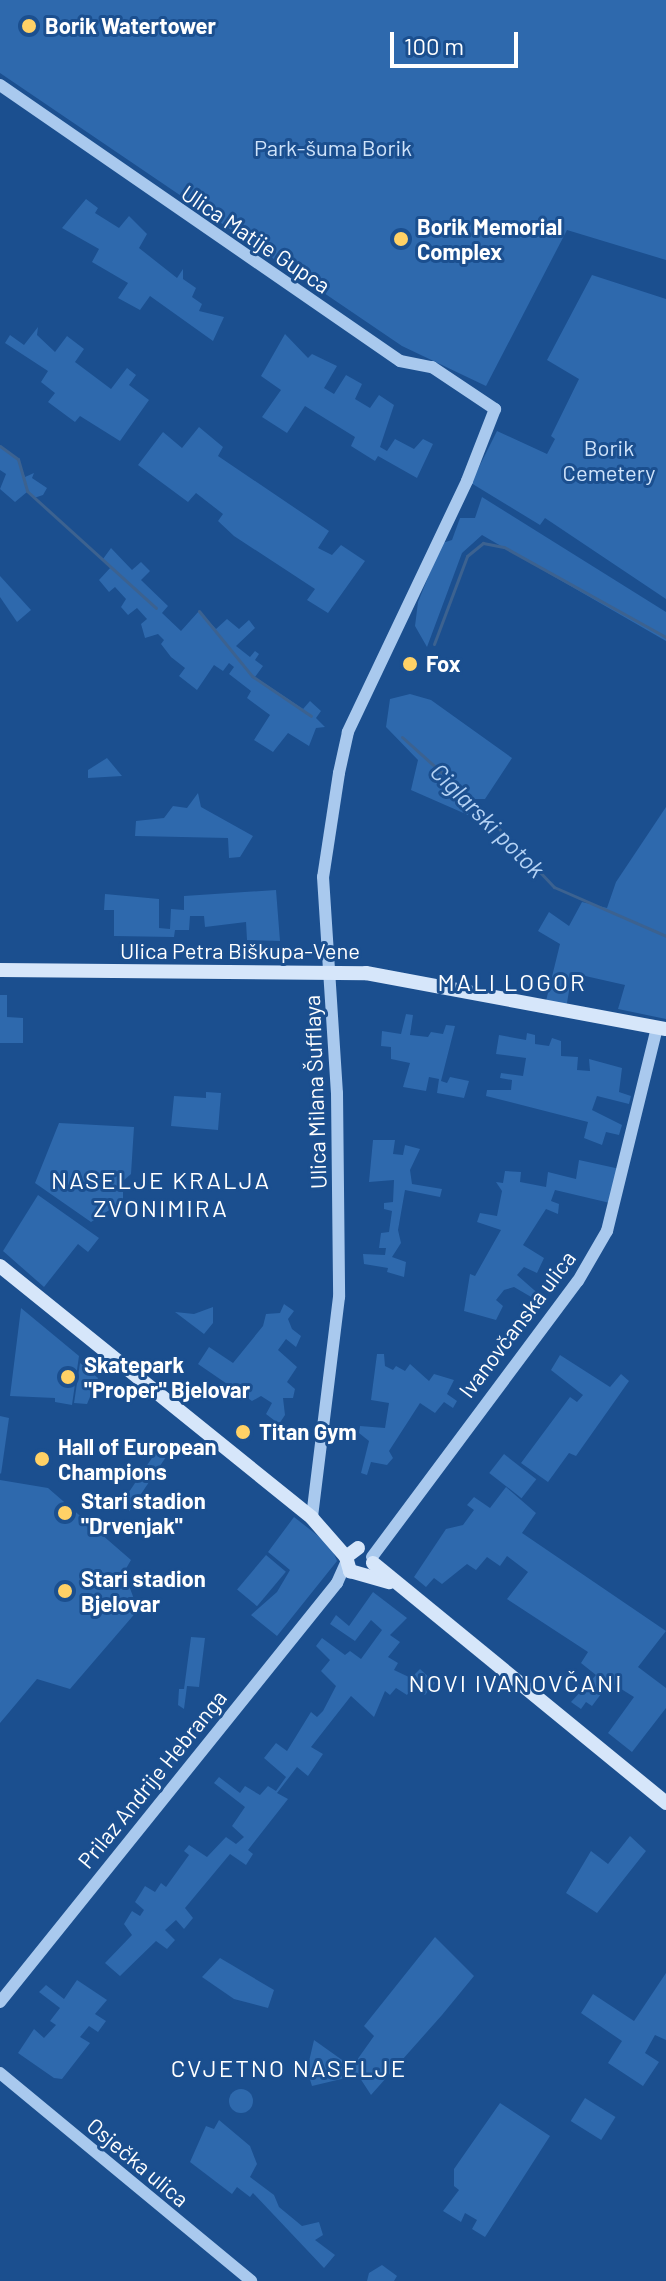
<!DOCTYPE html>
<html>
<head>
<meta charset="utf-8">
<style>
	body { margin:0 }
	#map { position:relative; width:666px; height:2281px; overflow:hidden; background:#1b4f8f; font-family:Barlow,sans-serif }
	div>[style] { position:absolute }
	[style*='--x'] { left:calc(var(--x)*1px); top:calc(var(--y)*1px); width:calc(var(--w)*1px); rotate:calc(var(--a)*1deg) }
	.green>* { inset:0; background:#2e69ad; transform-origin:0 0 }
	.round { border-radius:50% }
	.stream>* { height:3px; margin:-1.5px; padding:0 1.5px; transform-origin:1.5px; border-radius:1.5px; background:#3c6290 }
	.tertiary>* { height:12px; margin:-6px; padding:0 6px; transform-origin:6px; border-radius:6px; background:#a9c9ee }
	.secondary>* { height:14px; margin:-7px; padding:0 7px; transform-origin:7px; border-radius:7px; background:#d6e6fa }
	.dots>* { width:22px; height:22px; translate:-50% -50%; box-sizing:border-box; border:4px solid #1b4f8f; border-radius:50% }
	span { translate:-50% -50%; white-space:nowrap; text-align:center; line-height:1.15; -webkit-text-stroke:6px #1b4f8f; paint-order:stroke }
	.poi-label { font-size:22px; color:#fff; font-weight:700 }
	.left { translate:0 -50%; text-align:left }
	.park-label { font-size:22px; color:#cfe3fa }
	.street-label { font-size:22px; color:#fff }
	.water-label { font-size:24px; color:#b5d3f5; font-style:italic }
	.neighbourhood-label { font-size:24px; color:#fff; letter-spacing:2px }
	.scale { position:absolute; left:390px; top:32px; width:128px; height:36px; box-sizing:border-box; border:4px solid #fff; border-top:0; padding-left:10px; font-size:24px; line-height:28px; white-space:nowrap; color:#fff; -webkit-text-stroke:6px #1b4f8f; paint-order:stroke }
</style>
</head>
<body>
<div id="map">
	<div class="green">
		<i style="clip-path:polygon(0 0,666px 0,666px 260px,567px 230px,486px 386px,402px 346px,0 73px)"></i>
		<i style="clip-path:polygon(86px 199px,98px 208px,95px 213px,119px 228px,129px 216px,147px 234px,139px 248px,177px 278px,183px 269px,183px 279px,196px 288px,192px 297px,202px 304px,199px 311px,224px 317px,213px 341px,150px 296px,140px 310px,118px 298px,128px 283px,92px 262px,99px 249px,62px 228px)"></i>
		<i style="clip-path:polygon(592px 275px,666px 299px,666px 599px,545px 518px,540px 525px,471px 483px,497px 431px,547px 454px,555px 439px,551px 436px,579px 379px,547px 360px)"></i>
		<i style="clip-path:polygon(38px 327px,37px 335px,55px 352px,67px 336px,84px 349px,75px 362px,111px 389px,127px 368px,136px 375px,129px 385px,149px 400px,120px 441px,80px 416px,75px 422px,48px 402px,55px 393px,41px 382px,48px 371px,5px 343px,10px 335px,24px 345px)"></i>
		<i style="clip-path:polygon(285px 334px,308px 358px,312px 354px,337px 366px,324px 388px,334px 394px,346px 375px,362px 384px,355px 399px,370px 408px,379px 395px,394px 405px,380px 447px,387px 451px,395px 439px,414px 449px,423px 439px,433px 444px,417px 478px,378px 456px,375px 461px,351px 446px,355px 437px,305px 406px,287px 433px,262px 417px,281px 390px,261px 376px)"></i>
		<i style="clip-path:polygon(199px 427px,223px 447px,218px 456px,329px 531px,318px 548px,332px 555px,341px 545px,365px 561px,328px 613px,307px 600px,315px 589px,234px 536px,218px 521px,223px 514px,196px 493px,188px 502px,138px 465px,163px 432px,182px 448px)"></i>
		<i style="clip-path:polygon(0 446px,18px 459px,25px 477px,34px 473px,32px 478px,47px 488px,43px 495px,34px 498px,27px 492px,15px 502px,0 489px,6px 474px,0 470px)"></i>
		<i style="clip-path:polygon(482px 497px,666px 612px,666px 641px,482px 535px,462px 553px,427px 647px,415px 626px,418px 602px,442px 543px,452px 540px,460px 518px,475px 518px)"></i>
		<i style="clip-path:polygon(111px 548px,132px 570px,141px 562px,150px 571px,141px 580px,168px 606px,162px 613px,181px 631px,199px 611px,216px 629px,227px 619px,239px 629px,249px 620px,255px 628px,236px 646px,250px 657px,255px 651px,259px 654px,255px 660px,263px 666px,255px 677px,303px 709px,310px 701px,321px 711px,316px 718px,325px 727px,316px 728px,309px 746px,288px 733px,273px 752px,254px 740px,270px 715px,247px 698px,251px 691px,229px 674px,234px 667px,229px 663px,223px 671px,214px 665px,197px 690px,179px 676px,185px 668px,171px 657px,161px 644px,164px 640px,158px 634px,145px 638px,141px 624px,147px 619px,137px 608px,128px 615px,121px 607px,126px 599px,115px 587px,109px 592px,99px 580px,111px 567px,103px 559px)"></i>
		<i style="clip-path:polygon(0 576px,31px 610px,17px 622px,0 597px)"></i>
		<i style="clip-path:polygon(410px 694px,431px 700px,512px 758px,485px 799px,471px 799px,468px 815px,411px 790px,418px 760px,386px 727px,390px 699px)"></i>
		<i style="clip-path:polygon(107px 758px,122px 776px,88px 778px,88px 770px)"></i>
		<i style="clip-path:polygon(198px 793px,201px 807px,253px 836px,240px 857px,229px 858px,228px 838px,135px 836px,136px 821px,164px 818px,173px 806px,187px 808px)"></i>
		<i style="clip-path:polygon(666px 807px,666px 1019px,618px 1009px,625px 985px,572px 973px,566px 1009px,545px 1005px,560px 944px,538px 931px,549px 912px,569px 926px,582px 902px,607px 908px,616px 882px)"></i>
		<i style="clip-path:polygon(276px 890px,280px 941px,247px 940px,246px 922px,205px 927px,204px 916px,190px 916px,189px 930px,175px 930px,174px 937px,114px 936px,114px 910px,104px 910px,105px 894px,159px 899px,159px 928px,170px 929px,171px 909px,184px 910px,184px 896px)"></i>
		<i style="clip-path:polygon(0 995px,7px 995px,7px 1017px,23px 1018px,23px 1043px,0 1043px)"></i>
		<i style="clip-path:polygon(406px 1014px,413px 1015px,410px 1035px,428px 1037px,431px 1032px,443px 1034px,446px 1025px,455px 1026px,441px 1081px,447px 1083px,450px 1077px,469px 1081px,464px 1098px,437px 1093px,439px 1079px,429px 1077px,426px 1091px,403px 1087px,410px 1063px,391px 1059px,391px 1047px,381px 1046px,382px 1031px,401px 1034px)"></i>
		<i style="clip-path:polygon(527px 1033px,535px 1035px,535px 1044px,549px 1046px,552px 1038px,561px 1041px,561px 1056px,578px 1057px,577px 1070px,590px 1071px,589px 1059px,622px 1068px,619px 1092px,631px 1096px,629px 1104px,597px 1096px,592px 1110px,622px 1125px,619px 1135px,606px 1132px,602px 1145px,584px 1138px,588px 1122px,486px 1096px,487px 1090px,511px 1090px,512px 1080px,500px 1078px,501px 1073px,523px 1076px,526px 1058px,496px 1054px,499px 1035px,526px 1040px)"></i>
		<i style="clip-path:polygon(206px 1092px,221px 1093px,218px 1130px,171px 1126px,174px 1096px,206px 1098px)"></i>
		<i style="clip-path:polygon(59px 1123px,134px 1127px,131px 1174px,123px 1181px,123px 1201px,91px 1222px,35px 1183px)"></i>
		<i style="clip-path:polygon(373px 1140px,395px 1140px,393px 1154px,403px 1155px,405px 1145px,420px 1149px,410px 1170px,412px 1184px,442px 1189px,440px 1197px,405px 1190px,398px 1230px,401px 1243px,392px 1257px,406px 1262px,404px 1277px,387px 1272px,388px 1268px,364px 1264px,363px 1254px,385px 1255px,386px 1248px,379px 1248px,381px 1233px,389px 1232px,392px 1211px,384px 1209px,384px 1203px,393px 1202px,394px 1180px,369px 1182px)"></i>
		<i style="clip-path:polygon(579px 1160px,620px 1169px,610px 1203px,555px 1190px,551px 1201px,559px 1204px,558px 1214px,546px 1209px,523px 1245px,544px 1258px,537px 1273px,524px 1267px,517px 1275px,542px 1297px,538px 1301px,514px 1287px,504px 1290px,496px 1300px,503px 1306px,496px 1320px,464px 1311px,470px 1274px,475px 1276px,501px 1230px,477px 1222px,480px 1213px,497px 1216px,502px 1191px,496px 1182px,503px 1183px,505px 1171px,521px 1172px,520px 1182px,546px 1187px,548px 1172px,576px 1179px)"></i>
		<i style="clip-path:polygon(38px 1195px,99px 1238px,88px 1252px,78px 1244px,44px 1287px,3px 1251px)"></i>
		<i style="clip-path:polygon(284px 1304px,294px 1311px,288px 1319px,292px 1329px,301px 1336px,296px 1347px,286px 1339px,278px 1350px,297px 1367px,287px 1382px,295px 1389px,293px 1398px,283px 1398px,285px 1415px,279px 1424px,266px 1414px,272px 1403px,261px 1396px,252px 1401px,198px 1364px,209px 1347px,233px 1363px,263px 1326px,266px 1314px,280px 1313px)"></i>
		<i style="clip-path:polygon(213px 1307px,213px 1323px,204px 1334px,175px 1312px,194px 1314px)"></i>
		<i style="clip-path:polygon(21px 1308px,79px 1356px,72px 1405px,55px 1402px,55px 1398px,10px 1396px)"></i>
		<i style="clip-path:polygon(377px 1354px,384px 1354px,385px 1366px,393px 1370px,396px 1366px,405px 1371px,410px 1364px,429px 1381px,434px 1374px,454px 1380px,447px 1394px,457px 1401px,453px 1408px,444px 1402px,435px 1413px,420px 1403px,389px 1451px,393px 1458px,387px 1465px,371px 1462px,367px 1475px,361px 1473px,369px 1441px,359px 1433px,360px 1426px,385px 1428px,389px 1403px,371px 1400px)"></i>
		<i style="clip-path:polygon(560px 1355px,610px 1387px,621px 1374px,629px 1381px,576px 1456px,569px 1453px,548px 1482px,521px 1463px,570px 1397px,577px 1402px,583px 1395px,551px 1370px)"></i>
		<i style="clip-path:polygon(80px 1363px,98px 1378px,87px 1404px,74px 1403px)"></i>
		<i style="clip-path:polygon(0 1416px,9px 1418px,1px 1474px,0 1473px)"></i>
		<i style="left:156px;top:1452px;width:11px;height:64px;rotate:34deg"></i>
		<i style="left:504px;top:1454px;width:41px;height:24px;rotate:38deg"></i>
		<i style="clip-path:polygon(0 1480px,48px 1488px,131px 1560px,124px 1572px,138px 1610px,70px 1689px,37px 1679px,0 1723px)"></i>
		<i style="clip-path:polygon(506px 1487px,536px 1513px,522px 1533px,666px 1631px,638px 1667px,666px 1688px,666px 1708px,632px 1752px,608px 1733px,634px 1697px,610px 1682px,592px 1706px,586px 1702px,581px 1709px,571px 1702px,596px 1675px,581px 1663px,588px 1652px,507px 1599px,528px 1572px,507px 1556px,500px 1566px,487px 1557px,476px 1570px,467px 1564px,442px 1584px,434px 1578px,426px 1587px,414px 1577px,446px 1529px,463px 1525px,474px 1510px,467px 1505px,474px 1497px,490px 1508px)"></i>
		<i style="clip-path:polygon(294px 1517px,331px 1546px,337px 1561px,277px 1636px,251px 1615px,277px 1592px,290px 1570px,268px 1552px)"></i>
		<i style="left:266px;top:1555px;width:26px;height:45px;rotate:40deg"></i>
		<i style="clip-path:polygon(373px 1592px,407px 1618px,390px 1635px,400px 1642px,388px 1657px,398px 1663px,394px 1670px,411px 1678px,420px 1669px,435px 1683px,425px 1695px,412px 1687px,407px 1695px,396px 1688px,390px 1695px,385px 1691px,374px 1717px,351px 1696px,311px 1747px,323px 1754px,308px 1776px,297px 1767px,277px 1793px,288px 1799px,248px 1850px,253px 1854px,246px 1865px,230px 1854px,185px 1908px,193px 1918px,184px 1929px,176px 1920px,165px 1930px,175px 1940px,167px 1949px,156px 1941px,120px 1976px,105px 1963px,132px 1935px,124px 1924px,132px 1911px,140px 1916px,144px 1910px,135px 1902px,145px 1886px,155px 1892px,161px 1883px,166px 1887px,189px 1855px,184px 1851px,189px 1845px,207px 1857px,226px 1837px,236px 1844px,244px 1837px,232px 1826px,245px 1807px,214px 1783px,219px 1777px,240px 1793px,245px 1786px,260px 1795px,268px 1786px,276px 1791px,286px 1777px,264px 1758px,276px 1743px,287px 1751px,311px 1712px,317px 1717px,323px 1711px,336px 1686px,321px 1671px,330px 1660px,316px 1646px,322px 1638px,345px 1655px,350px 1651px,361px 1659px,382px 1630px,371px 1620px,355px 1641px,330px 1624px,336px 1615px,349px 1626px)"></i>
		<i style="clip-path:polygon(191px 1637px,205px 1638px,199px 1687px,187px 1686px,184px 1709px,178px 1705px,179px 1689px,184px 1689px)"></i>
		<i style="clip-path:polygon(630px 1836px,646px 1851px,597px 1913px,566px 1893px,591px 1851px,608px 1864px)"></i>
		<i style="clip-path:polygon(435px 1937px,474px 1976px,442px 2015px,371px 2095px,358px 2075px,312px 2086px,307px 2070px,314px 2040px,352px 2067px,374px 2036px,364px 2026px)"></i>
		<i style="clip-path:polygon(220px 1958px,274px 1990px,268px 2008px,234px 1999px,202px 1977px)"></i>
		<i style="clip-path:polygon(666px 1973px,666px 2040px,655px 2035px,645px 2053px,659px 2062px,643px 2086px,608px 2063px,622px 2041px,581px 2013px,593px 1994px,634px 2021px)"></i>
		<i style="clip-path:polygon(77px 1980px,107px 2000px,95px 2014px,106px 2021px,98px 2032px,89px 2026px,80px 2037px,90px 2043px,62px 2079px,54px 2078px,18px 2053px,34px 2029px,44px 2038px,56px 2025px,50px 2021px,60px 2008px,39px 1992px,46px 1985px,64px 1999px)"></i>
		<i class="round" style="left:229px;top:2089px;width:24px;height:24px"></i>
		<i style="left:585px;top:2098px;width:36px;height:27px;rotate:32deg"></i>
		<i style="clip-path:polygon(500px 2103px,550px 2136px,485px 2237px,472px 2229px,477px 2220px,465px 2213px,461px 2222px,443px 2211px,459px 2190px,454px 2186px,454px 2169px)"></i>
		<i style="clip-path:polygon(219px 2120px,250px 2146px,257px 2164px,250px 2177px,274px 2195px,279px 2207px,302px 2226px,319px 2222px,323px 2235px,315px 2240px,335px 2255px,324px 2268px,253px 2193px,250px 2197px,237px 2187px,232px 2194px,190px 2162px,206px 2126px,214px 2129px)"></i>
		<i style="clip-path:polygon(382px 2265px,397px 2276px,394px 2281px,367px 2281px,369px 2273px)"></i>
	</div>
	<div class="stream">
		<i style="--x:0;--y:446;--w:22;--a:36"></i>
		<i style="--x:18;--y:459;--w:33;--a:74"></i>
		<i style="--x:27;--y:491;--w:174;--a:42.2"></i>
		<i style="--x:199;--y:611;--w:84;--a:50.8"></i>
		<i style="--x:252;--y:676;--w:71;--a:34.1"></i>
		<i style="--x:434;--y:644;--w:94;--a:-69.4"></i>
		<i style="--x:467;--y:556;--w:21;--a:-39"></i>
		<i style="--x:483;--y:543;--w:21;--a:11"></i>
		<i style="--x:504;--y:547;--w:185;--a:29.1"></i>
		<i style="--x:402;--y:737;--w:93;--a:41.9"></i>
		<i style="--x:471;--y:799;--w:121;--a:46.7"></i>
		<i style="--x:554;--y:887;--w:122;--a:23.6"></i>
	</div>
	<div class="tertiary">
		<i style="--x:0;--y:85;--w:486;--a:34.6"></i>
		<i style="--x:400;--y:361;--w:33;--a:11"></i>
		<i style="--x:432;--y:367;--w:76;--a:33.7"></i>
		<i style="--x:495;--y:409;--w:77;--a:111.3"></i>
		<i style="--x:467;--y:481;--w:278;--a:115.4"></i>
		<i style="--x:348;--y:732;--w:42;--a:102.4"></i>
		<i style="--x:339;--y:773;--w:105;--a:98.7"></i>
		<i style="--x:323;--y:877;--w:216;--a:86.3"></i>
		<i style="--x:337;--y:1093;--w:204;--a:89.4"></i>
		<i style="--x:339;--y:1297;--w:223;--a:97"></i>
		<i style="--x:372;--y:1557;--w:344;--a:-53.3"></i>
		<i style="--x:578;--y:1281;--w:58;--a:-59.9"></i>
		<i style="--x:607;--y:1231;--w:210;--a:-76.2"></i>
		<i style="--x:0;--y:2002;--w:538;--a:-51.19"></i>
		<i style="--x:337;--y:1583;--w:22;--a:-66"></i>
		<i style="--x:0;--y:2073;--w:326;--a:39.6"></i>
	</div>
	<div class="secondary">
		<i style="--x:0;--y:970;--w:366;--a:0.5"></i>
		<i style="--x:366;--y:973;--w:305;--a:10.6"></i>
		<i style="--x:0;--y:1266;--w:401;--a:38.9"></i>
		<i style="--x:312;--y:1518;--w:52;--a:48.9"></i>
		<i style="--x:358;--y:1548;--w:15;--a:143"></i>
		<i style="--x:346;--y:1557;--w:15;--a:74"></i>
		<i style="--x:350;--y:1571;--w:41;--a:15.8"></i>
		<i style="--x:373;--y:1563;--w:379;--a:39.3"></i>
	</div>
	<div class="dots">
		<i style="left:29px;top:26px;background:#ffd166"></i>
		<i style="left:401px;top:239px;background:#ffd166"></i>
		<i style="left:410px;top:664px;background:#ffd166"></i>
		<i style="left:68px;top:1377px;background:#ffd166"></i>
		<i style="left:243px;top:1432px;background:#ffd166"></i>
		<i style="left:42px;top:1459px;background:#ffd166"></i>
		<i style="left:65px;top:1513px;background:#ffd166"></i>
		<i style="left:65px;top:1591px;background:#ffd166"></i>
	</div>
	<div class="poi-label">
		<span class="left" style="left:45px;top:26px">Borik Watertower</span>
		<span class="left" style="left:417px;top:239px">Borik Memorial<br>Complex</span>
		<span class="left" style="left:426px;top:664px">Fox</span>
		<span class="left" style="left:84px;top:1377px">Skatepark<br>"Proper" Bjelovar</span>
		<span class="left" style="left:259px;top:1432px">Titan Gym</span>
		<span class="left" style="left:58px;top:1459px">Hall of European<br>Champions</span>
		<span class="left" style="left:81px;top:1513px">Stari stadion<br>"Drvenjak"</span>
		<span class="left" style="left:81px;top:1591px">Stari stadion<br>Bjelovar</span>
	</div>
	<div class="park-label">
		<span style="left:333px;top:148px">Park-šuma Borik</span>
		<span style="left:609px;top:460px">Borik<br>Cemetery</span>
	</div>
	<div class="street-label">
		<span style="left:256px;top:239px;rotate:34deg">Ulica Matije Gupca</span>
		<span style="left:240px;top:951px">Ulica Petra Biškupa-Vene</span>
		<span style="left:315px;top:1092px;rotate:-92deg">Ulica Milana Šufflaya</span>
		<span style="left:517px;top:1324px;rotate:-53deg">Ivanovčanska ulica</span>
		<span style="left:152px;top:1779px;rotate:-51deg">Prilaz Andrije Hebranga</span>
		<span style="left:138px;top:2162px;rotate:40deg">Osječka ulica</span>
	</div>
	<div class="water-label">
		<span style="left:488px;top:820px;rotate:45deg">Ciglarski potok</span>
	</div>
	<div class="neighbourhood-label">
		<span style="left:512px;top:982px">MALI LOGOR</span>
		<span style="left:161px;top:1194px">NASELJE KRALJA<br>ZVONIMIRA</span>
		<span style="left:516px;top:1683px">NOVI IVANOVČANI</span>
		<span style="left:289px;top:2068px">CVJETNO NASELJE</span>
	</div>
	<div class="scale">100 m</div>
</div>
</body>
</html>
